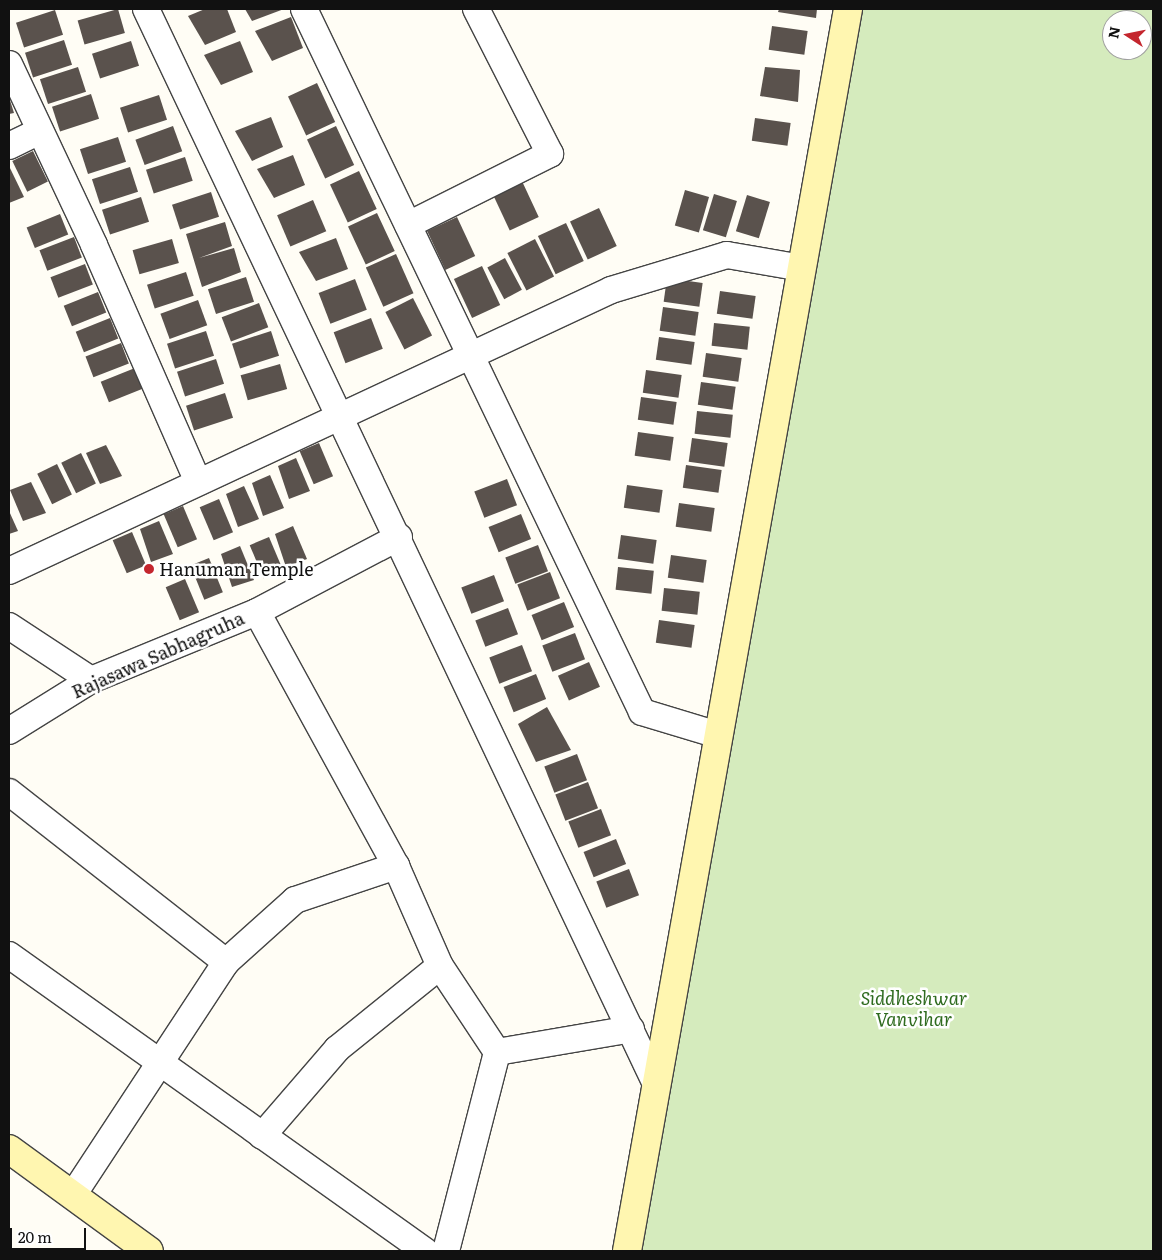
<!DOCTYPE html>
<html>
<head>
<meta charset="utf-8">
<style>
	body { margin:0 }
	#map { position:relative; width:1162px; height:1260px; overflow:hidden; background:#fffdf5; font-family:Literata,serif }
	div>[style] { position:absolute }
	[style*='--x'] { left:calc(var(--x)*1px); top:calc(var(--y)*1px); width:calc(var(--w)*1px); rotate:calc(var(--a)*1deg) }
	.green>* { inset:0; background:#d5ebbd }
	.building>* { inset:0; background:#5a524d; transform-origin:0 0 }
	.roads { filter:drop-shadow(1px 0 #444) drop-shadow(-1px 0 #444) drop-shadow(0 1px #444) drop-shadow(0 -1px #444) }
	.street>* { height:26px; margin:-13px; padding:0 13px; transform-origin:13px; border-radius:13px; background:#fff }
	.secondary>* { height:28px; margin:-14px; padding:0 14px; transform-origin:14px; border-radius:14px; background:#fff6b0 }
	.dots>* { width:14px; height:14px; translate:-50% -50%; box-sizing:border-box; border:2px solid #fff; border-radius:50% }
	span { translate:-50% -50%; white-space:nowrap; text-align:center; line-height:1.15; -webkit-text-stroke:5px #fff; paint-order:stroke }
	.poi-label { font-size:18px; color:#111 }
	.left { translate:0 -50%; text-align:left }
	.street-label { font-size:18px; color:#111 }
	.park-label { font-size:18px; color:#2f6b1f; font-style:italic }
	.frame { position:absolute; inset:0; border:10px solid #111; pointer-events:none }
	.north { position:absolute; left:1102px; top:10px; width:50px; height:50px; box-sizing:border-box; background:#fff; border:1px solid #a0a0a0; border-radius:50%; rotate:281deg; font-size:14px; font-weight:700; line-height:20px; text-align:center; color:#111 }
	.north::after { content:''; display:block; margin:auto; width:18px; height:22px; background:#c4262e; clip-path:polygon(50% 0,100% 100%,50% 72%,0 100%) }
	.scale { position:absolute; left:10px; top:1228px; width:76px; height:22px; box-sizing:border-box; border:2px solid #111; border-top:0; padding-left:6px; font-size:15px; line-height:18px; white-space:nowrap; color:#111; -webkit-text-stroke:4px #fff; paint-order:stroke }
</style>
</head>
<body>
<div id="map">
	<div class="green">
		<i style="clip-path:polygon(evenodd,848px 9px,1153px 9px,1153px 1251px,627px 1251px,848px 9px,1112px 20px,1142px 20px,1142px 50px,1112px 50px,1112px 20px)"></i>
	</div>
	<div class="building">
		<i style="left:118px;top:9px;width:25px;height:42px;rotate:74deg"></i>
		<i style="clip-path:polygon(205px 9px,227px 9px,236px 32px,205px 45px,188px 16px)"></i>
		<i style="clip-path:polygon(245px 9px,284px 9px,252px 21px)"></i>
		<i style="clip-path:polygon(779px 9px,817px 9px,816px 18px,778px 12px)"></i>
		<i style="left:55px;top:10px;width:26px;height:41px;rotate:72deg"></i>
		<i style="clip-path:polygon(291px 17px,303px 48px,272px 61px,255px 31px)"></i>
		<i style="left:772px;top:26px;width:36px;height:24px;rotate:8deg"></i>
		<i style="left:64px;top:40px;width:26px;height:41px;rotate:72deg"></i>
		<i style="left:131px;top:41px;width:26px;height:41px;rotate:72deg"></i>
		<i style="clip-path:polygon(240px 41px,253px 72px,221px 85px,204px 55px)"></i>
		<i style="left:78px;top:67px;width:26px;height:40px;rotate:72deg"></i>
		<i style="clip-path:polygon(765px 67px,800px 70px,798px 102px,760px 96px)"></i>
		<i style="left:317px;top:83px;width:43px;height:32px;rotate:65deg"></i>
		<i style="left:91px;top:94px;width:26px;height:41px;rotate:72deg"></i>
		<i style="left:159px;top:95px;width:26px;height:41px;rotate:72deg"></i>
		<i style="clip-path:polygon(9px 97px,14px 113px,9px 114px)"></i>
		<i style="clip-path:polygon(271px 117px,283px 147px,252px 161px,235px 131px)"></i>
		<i style="left:755px;top:118px;width:36px;height:23px;rotate:8deg"></i>
		<i style="left:173px;top:126px;width:27px;height:40px;rotate:70deg"></i>
		<i style="left:336px;top:126px;width:43px;height:32px;rotate:65deg"></i>
		<i style="left:118px;top:137px;width:26px;height:40px;rotate:72deg"></i>
		<i style="left:33px;top:151px;width:34px;height:23px;rotate:64deg"></i>
		<i style="clip-path:polygon(293px 155px,305px 185px,274px 198px,257px 169px)"></i>
		<i style="left:185px;top:157px;width:25px;height:41px;rotate:72deg"></i>
		<i style="clip-path:polygon(9px 166px,24px 197px,9px 203px)"></i>
		<i style="left:130px;top:167px;width:26px;height:40px;rotate:72deg"></i>
		<i style="left:359px;top:171px;width:42px;height:32px;rotate:65deg"></i>
		<i style="left:521px;top:179px;width:42px;height:32px;rotate:65deg"></i>
		<i style="left:685px;top:190px;width:25px;height:37px;rotate:16deg"></i>
		<i style="left:211px;top:192px;width:26px;height:41px;rotate:72deg"></i>
		<i style="left:714px;top:194px;width:24px;height:38px;rotate:17deg"></i>
		<i style="left:747px;top:195px;width:24px;height:38px;rotate:17deg"></i>
		<i style="left:141px;top:197px;width:26px;height:41px;rotate:72deg"></i>
		<i style="left:313px;top:200px;width:34px;height:39px;rotate:67deg"></i>
		<i style="left:599px;top:208px;width:42px;height:32px;rotate:65deg"></i>
		<i style="left:377px;top:213px;width:42px;height:32px;rotate:65deg"></i>
		<i style="left:60px;top:214px;width:22px;height:36px;rotate:68deg"></i>
		<i style="left:457px;top:217px;width:43px;height:33px;rotate:65deg"></i>
		<i style="clip-path:polygon(225px 222px,232px 246px,199px 258px,234px 248px,241px 272px,202px 287px,186px 234px)"></i>
		<i style="left:566px;top:223px;width:42px;height:31px;rotate:65deg"></i>
		<i style="left:74px;top:237px;width:22px;height:37px;rotate:69deg"></i>
		<i style="clip-path:polygon(336px 238px,348px 269px,316px 281px,299px 252px)"></i>
		<i style="left:172px;top:239px;width:25px;height:41px;rotate:74deg"></i>
		<i style="left:535px;top:239px;width:42px;height:31px;rotate:63deg"></i>
		<i style="left:396px;top:254px;width:43px;height:33px;rotate:66deg"></i>
		<i style="left:505px;top:258px;width:36px;height:20px;rotate:62deg"></i>
		<i style="left:85px;top:264px;width:22px;height:37px;rotate:69deg"></i>
		<i style="left:482px;top:266px;width:43px;height:31px;rotate:65deg"></i>
		<i style="left:186px;top:272px;width:25px;height:41px;rotate:72deg"></i>
		<i style="left:246px;top:277px;width:26px;height:40px;rotate:72deg"></i>
		<i style="left:667px;top:278px;width:36px;height:24px;rotate:8deg"></i>
		<i style="left:355px;top:279px;width:33px;height:39px;rotate:69deg"></i>
		<i style="left:720px;top:291px;width:36px;height:23px;rotate:8deg"></i>
		<i style="left:98px;top:292px;width:22px;height:37px;rotate:68deg"></i>
		<i style="left:413px;top:298px;width:42px;height:31px;rotate:63deg"></i>
		<i style="left:198px;top:300px;width:27px;height:40px;rotate:70deg"></i>
		<i style="left:259px;top:303px;width:26px;height:40px;rotate:69deg"></i>
		<i style="left:663px;top:307px;width:36px;height:24px;rotate:8deg"></i>
		<i style="left:110px;top:318px;width:22px;height:37px;rotate:68deg"></i>
		<i style="left:371px;top:318px;width:33px;height:40px;rotate:69deg"></i>
		<i style="left:714px;top:323px;width:36px;height:23px;rotate:6deg"></i>
		<i style="left:206px;top:331px;width:26px;height:41px;rotate:72deg"></i>
		<i style="left:271px;top:331px;width:26px;height:41px;rotate:72deg"></i>
		<i style="left:659px;top:337px;width:36px;height:23px;rotate:8deg"></i>
		<i style="left:121px;top:343px;width:22px;height:38px;rotate:69deg"></i>
		<i style="left:706px;top:353px;width:36px;height:24px;rotate:8deg"></i>
		<i style="left:216px;top:359px;width:26px;height:41px;rotate:72deg"></i>
		<i style="left:280px;top:364px;width:26px;height:41px;rotate:74deg"></i>
		<i style="left:135px;top:368px;width:22px;height:37px;rotate:68deg"></i>
		<i style="left:646px;top:370px;width:36px;height:23px;rotate:8deg"></i>
		<i style="left:701px;top:382px;width:35px;height:23px;rotate:8deg"></i>
		<i style="left:225px;top:393px;width:26px;height:41px;rotate:72deg"></i>
		<i style="left:641px;top:397px;width:36px;height:23px;rotate:8deg"></i>
		<i style="left:697px;top:411px;width:36px;height:23px;rotate:6deg"></i>
		<i style="left:638px;top:432px;width:36px;height:24px;rotate:8deg"></i>
		<i style="left:692px;top:438px;width:36px;height:24px;rotate:8deg"></i>
		<i style="left:319px;top:443px;width:36px;height:21px;rotate:67deg"></i>
		<i style="clip-path:polygon(106px 445px,122px 476px,100px 484px,86px 453px)"></i>
		<i style="left:81px;top:453px;width:34px;height:22px;rotate:64deg"></i>
		<i style="clip-path:polygon(296px 458px,310px 491px,289px 499px,278px 466px)"></i>
		<i style="left:57px;top:464px;width:34px;height:22px;rotate:64deg"></i>
		<i style="left:686px;top:465px;width:36px;height:23px;rotate:8deg"></i>
		<i style="clip-path:polygon(270px 475px,284px 508px,263px 516px,252px 483px)"></i>
		<i style="left:507px;top:479px;width:28px;height:35px;rotate:69deg"></i>
		<i style="clip-path:polygon(31px 482px,46px 513px,23px 521px,10px 490px)"></i>
		<i style="left:627px;top:485px;width:36px;height:23px;rotate:8deg"></i>
		<i style="clip-path:polygon(244px 486px,259px 519px,238px 527px,226px 494px)"></i>
		<i style="left:219px;top:499px;width:36px;height:21px;rotate:67deg"></i>
		<i style="left:679px;top:503px;width:36px;height:24px;rotate:8deg"></i>
		<i style="left:183px;top:506px;width:36px;height:21px;rotate:67deg"></i>
		<i style="clip-path:polygon(9px 511px,18px 531px,9px 534px)"></i>
		<i style="left:521px;top:514px;width:27px;height:35px;rotate:68deg"></i>
		<i style="clip-path:polygon(159px 521px,173px 554px,151px 562px,140px 529px)"></i>
		<i style="clip-path:polygon(293px 526px,307px 559px,286px 567px,275px 534px)"></i>
		<i style="left:132px;top:532px;width:36px;height:21px;rotate:67deg"></i>
		<i style="left:621px;top:535px;width:36px;height:24px;rotate:8deg"></i>
		<i style="left:269px;top:537px;width:36px;height:21px;rotate:67deg"></i>
		<i style="left:538px;top:545px;width:28px;height:35px;rotate:69deg"></i>
		<i style="clip-path:polygon(240px 546px,254px 580px,232px 587px,221px 554px)"></i>
		<i style="left:671px;top:555px;width:36px;height:23px;rotate:8deg"></i>
		<i style="left:209px;top:558px;width:37px;height:20px;rotate:68deg"></i>
		<i style="left:618px;top:567px;width:36px;height:23px;rotate:6deg"></i>
		<i style="left:550px;top:572px;width:28px;height:35px;rotate:69deg"></i>
		<i style="left:494px;top:575px;width:28px;height:35px;rotate:69deg"></i>
		<i style="left:185px;top:579px;width:36px;height:21px;rotate:67deg"></i>
		<i style="left:664px;top:588px;width:36px;height:23px;rotate:6deg"></i>
		<i style="left:564px;top:602px;width:27px;height:35px;rotate:68deg"></i>
		<i style="left:508px;top:608px;width:28px;height:35px;rotate:69deg"></i>
		<i style="left:659px;top:620px;width:36px;height:23px;rotate:8deg"></i>
		<i style="left:575px;top:633px;width:28px;height:35px;rotate:69deg"></i>
		<i style="left:522px;top:645px;width:28px;height:35px;rotate:69deg"></i>
		<i style="left:589px;top:662px;width:27px;height:34px;rotate:66deg"></i>
		<i style="left:536px;top:674px;width:27px;height:35px;rotate:68deg"></i>
		<i style="clip-path:polygon(547px 707px,571px 750px,536px 762px,518px 724px)"></i>
		<i style="left:577px;top:754px;width:28px;height:35px;rotate:69deg"></i>
		<i style="left:588px;top:782px;width:28px;height:35px;rotate:69deg"></i>
		<i style="left:601px;top:809px;width:28px;height:35px;rotate:69deg"></i>
		<i style="left:616px;top:839px;width:27px;height:35px;rotate:68deg"></i>
		<i style="left:629px;top:869px;width:28px;height:35px;rotate:69deg"></i>
	</div>
	<div class="roads">
		<div class="street">
			<i style="--x:146;--y:9;--w:1190;--a:64.62"></i>
			<i style="--x:304;--y:9;--w:780;--a:64.32"></i>
			<i style="--x:642;--y:712;--w:79;--a:16.8"></i>
			<i style="--x:9;--y:64;--w:200;--a:64.8"></i>
			<i style="--x:94;--y:245;--w:259;--a:66.3"></i>
			<i style="--x:9;--y:146;--w:34;--a:-26"></i>
			<i style="--x:408;--y:225;--w:159;--a:-26.6"></i>
			<i style="--x:550;--y:154;--w:163;--a:-117"></i>
			<i style="--x:399;--y:537;--w:161;--a:152.2"></i>
			<i style="--x:257;--y:612;--w:290;--a:61.3"></i>
			<i style="--x:396;--y:866;--w:109;--a:66.3"></i>
			<i style="--x:440;--y:966;--w:103;--a:56.5"></i>
			<i style="--x:497;--y:1052;--w:136;--a:-9.7"></i>
			<i style="--x:9;--y:571;--w:664;--a:-25.02"></i>
			<i style="--x:611;--y:290;--w:121;--a:-16.8"></i>
			<i style="--x:727;--y:255;--w:76;--a:9.8"></i>
			<i style="--x:9;--y:626;--w:98;--a:33.4"></i>
			<i style="--x:9;--y:731;--w:97;--a:-31.9"></i>
			<i style="--x:91;--y:680;--w:179;--a:-22.3"></i>
			<i style="--x:9;--y:792;--w:276;--a:38.1"></i>
			<i style="--x:9;--y:955;--w:511;--a:35.43"></i>
			<i style="--x:262;--y:1136;--w:115;--a:-49.2"></i>
			<i style="--x:337;--y:1049;--w:132;--a:-38.9"></i>
			<i style="--x:73;--y:1195;--w:279;--a:-56.7"></i>
			<i style="--x:226;--y:962;--w:93;--a:-41.9"></i>
			<i style="--x:295;--y:900;--w:107;--a:-18.6"></i>
			<i style="--x:446;--y:1251;--w:205;--a:-75.6"></i>
		</div>
		<div class="secondary">
			<i style="--x:9;--y:1149;--w:173;--a:36.1"></i>
			<i style="--x:627;--y:1251;--w:1262;--a:-79.91"></i>
		</div>
	</div>
	<div class="dots">
		<i style="left:149px;top:569px;background:#c4262e"></i>
	</div>
	<div class="poi-label">
		<span class="left" style="left:159px;top:569px">Hanuman Temple</span>
	</div>
	<div class="street-label">
		<span style="left:158px;top:655px;rotate:-24deg">Rajasawa Sabhagruha</span>
	</div>
	<div class="park-label">
		<span style="left:914px;top:1009px">Siddheshwar<br>Vanvihar</span>
	</div>
	<div class="frame"></div>
	<div class="north">N</div>
	<div class="scale">20 m</div>
</div>
</body>
</html>
